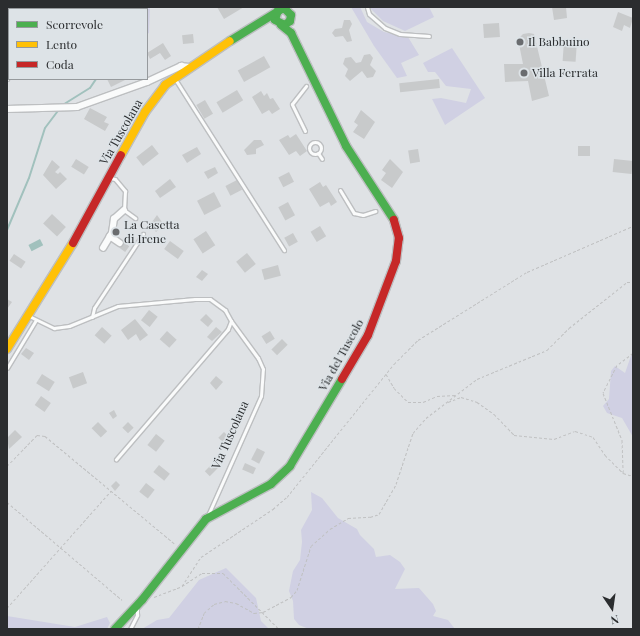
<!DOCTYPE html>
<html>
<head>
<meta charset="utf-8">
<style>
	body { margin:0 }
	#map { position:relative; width:640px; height:636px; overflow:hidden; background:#dfe2e5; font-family:"Playfair Display",serif }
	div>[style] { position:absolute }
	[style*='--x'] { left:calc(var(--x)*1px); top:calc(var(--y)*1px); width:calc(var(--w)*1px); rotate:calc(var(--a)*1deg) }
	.green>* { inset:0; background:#d0d0e3 }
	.water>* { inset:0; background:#a1c1bd; transform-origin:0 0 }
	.stream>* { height:2px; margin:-1px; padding:0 1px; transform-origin:1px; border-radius:1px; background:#a1c1bd }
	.building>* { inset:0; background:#c8cacb; transform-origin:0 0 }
	.path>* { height:1px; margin-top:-0.5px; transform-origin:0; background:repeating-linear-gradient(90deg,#c0c1c2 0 3px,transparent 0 5px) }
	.roads { filter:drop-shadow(1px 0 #bdbfc1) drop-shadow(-1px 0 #bdbfc1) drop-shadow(0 1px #bdbfc1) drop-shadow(0 -1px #bdbfc1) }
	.lane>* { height:3px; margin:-1.5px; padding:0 1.5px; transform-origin:1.5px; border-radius:1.5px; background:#fafbfb }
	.lane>.ring { margin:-1.5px; padding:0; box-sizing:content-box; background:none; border:3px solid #fafbfb; border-radius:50% }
	.street>* { height:5.5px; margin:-2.75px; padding:0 2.75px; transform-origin:2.75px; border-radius:2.75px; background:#fafbfb }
	.fast>* { height:8px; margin:-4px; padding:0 4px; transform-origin:4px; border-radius:4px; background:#4caf50 }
	.slow>* { height:8px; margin:-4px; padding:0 4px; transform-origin:4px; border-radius:4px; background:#ffc107 }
	.jam>* { height:8px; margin:-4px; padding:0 4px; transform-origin:4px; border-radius:4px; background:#c62828 }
	.dots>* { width:11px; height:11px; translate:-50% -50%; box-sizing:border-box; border:2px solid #dde3e7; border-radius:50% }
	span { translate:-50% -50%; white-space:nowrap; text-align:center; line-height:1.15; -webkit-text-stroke:3px #dde3e7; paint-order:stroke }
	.poi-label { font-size:12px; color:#2b2d2f }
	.left { translate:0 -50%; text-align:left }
	.street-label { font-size:12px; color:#2b2d2f }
	.frame { position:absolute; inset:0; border:8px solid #2b2d2f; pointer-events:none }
	.legend { position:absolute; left:8px; top:8px; width:140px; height:72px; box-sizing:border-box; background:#dde3e7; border:1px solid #969a9d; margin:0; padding:5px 7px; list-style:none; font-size:12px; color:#2b2d2f }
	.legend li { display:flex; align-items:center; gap:8px; height:20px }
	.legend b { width:20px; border:1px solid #969a9d }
	.north { position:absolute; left:592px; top:588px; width:40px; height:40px; -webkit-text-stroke:3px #dde3e7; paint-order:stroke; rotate:167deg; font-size:11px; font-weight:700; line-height:16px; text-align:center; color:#2b2d2f }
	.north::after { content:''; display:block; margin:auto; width:14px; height:18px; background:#2b2d2f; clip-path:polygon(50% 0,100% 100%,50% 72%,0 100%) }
</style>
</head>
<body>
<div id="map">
	<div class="green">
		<i style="clip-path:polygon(58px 7px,150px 7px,149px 33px,147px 34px,147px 9px,57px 9px)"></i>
		<i style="clip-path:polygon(351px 7px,360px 7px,367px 22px,384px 32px,408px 37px,419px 55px,401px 63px,407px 76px,397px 78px,374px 46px)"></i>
		<i style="clip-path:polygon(369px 7px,429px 7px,434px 17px,405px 31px,383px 21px)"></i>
		<i style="clip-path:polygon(452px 48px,485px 98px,445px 125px,432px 99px,441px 98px,466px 103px,471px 89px,446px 86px,435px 72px,428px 72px,423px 63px)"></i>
		<i style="clip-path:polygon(633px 350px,633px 437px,622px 418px,607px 413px,603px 406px,609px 399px,611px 371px,615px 366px,625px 373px)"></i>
		<i style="clip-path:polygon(311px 492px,322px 498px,338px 518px,357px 529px,360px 535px,374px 549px,376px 557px,390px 555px,400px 562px,405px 569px,395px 589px,419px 588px,433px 604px,436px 611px,433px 616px,448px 620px,455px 629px,309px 629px,299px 625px,294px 619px,293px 601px,289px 591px,293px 571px,300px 560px,302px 542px,301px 530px,312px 510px)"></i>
		<i style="clip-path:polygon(226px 568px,256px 598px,261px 621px,269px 629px,142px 629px,157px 620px,169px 618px,199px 580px)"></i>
		<i style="clip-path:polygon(7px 616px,75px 627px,107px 617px,110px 623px,107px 629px,7px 629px)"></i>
	</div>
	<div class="water">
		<i style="left:40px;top:239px;width:7px;height:13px;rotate:63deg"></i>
	</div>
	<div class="stream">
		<i style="--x:145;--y:9;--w:2;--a:-63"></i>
		<i style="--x:61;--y:106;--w:34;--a:-32"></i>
		<i style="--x:90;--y:88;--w:11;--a:-56"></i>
		<i style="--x:7;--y:230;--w:56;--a:-67.1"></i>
		<i style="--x:29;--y:178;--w:52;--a:-72.3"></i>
		<i style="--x:45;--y:128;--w:21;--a:-53"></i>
	</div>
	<div class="building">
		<i style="clip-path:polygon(25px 7px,34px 7px,39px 9px,24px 9px)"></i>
		<i style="clip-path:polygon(217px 7px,244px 7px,224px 19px)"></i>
		<i style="clip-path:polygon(552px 7px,566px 7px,567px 18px,554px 20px)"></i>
		<i style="clip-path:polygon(618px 12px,633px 18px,630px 28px,624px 25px,622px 31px,613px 27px)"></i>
		<i style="clip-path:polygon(344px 20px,350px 20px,352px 24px,349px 30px,352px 41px,347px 42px,343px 36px,335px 37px,332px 33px,335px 29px,342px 28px)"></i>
		<i style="left:499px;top:23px;width:14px;height:16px;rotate:86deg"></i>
		<i style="clip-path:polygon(529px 33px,534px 34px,549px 96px,532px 101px,528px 81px,505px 82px,504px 64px,523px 64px,518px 39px,523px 34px)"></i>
		<i style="left:193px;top:34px;width:9px;height:11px;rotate:84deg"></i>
		<i style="left:564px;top:41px;width:13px;height:20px;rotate:4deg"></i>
		<i style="clip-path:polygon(163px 43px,171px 56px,165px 60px,160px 53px,150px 59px,147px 53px)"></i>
		<i style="clip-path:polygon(370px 54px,373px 58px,370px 65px,376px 71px,373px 77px,367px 78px,362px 71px,350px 81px,345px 76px,348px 69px,343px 64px,345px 58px,351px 57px,356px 63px,361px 62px,364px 55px)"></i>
		<i style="left:264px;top:56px;width:13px;height:30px;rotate:61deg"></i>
		<i style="clip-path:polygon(107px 79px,127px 79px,111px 87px)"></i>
		<i style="left:439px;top:79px;width:9px;height:40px;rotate:84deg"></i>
		<i style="left:237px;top:90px;width:12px;height:24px;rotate:59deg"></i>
		<i style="clip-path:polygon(261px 91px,264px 96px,267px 93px,270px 99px,273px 98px,280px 109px,272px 114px,269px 110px,262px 114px,252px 97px)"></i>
		<i style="left:205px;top:100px;width:16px;height:10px;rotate:60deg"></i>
		<i style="clip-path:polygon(90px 108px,107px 117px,104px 122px,109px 124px,105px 131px,84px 119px)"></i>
		<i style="clip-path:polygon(361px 110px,375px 122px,364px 139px,353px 132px,358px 125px,354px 122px)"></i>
		<i style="clip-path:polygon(296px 134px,307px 151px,300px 156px,296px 151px,289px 155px,279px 140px,288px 135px,290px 138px)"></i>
		<i style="clip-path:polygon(254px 140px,261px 140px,264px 145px,256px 149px,256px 154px,247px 155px,244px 150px)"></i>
		<i style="left:152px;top:145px;width:11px;height:20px;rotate:52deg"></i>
		<i style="left:578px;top:146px;width:12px;height:10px"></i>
		<i style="clip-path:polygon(197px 147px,201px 154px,187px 163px,182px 155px)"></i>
		<i style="left:418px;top:149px;width:13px;height:10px;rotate:81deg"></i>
		<i style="left:76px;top:159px;width:15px;height:9px;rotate:32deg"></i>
		<i style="clip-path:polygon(390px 159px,403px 172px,392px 188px,381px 180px,386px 173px,382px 170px)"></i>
		<i style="left:614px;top:159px;width:19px;height:13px;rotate:6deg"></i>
		<i style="clip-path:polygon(52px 160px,60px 167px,55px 172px,58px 174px,60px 172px,67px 179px,56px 189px,43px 175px)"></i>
		<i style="clip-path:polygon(215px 167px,218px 173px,208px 179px,204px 172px)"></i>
		<i style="left:289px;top:172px;width:11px;height:12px;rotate:63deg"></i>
		<i style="clip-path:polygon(170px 179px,176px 187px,160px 198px,155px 191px)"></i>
		<i style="left:237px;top:180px;width:11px;height:13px;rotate:63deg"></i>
		<i style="clip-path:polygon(320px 182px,323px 187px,326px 185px,337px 202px,331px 206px,329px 202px,320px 207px,309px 189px)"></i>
		<i style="left:214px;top:192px;width:16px;height:19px;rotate:63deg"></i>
		<i style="left:288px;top:202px;width:15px;height:11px;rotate:62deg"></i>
		<i style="left:52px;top:214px;width:19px;height:13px;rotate:43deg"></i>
		<i style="clip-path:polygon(157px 215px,164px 225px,156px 232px,150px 225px)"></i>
		<i style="left:320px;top:226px;width:12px;height:11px;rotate:59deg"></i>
		<i style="left:206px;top:231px;width:17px;height:15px;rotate:57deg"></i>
		<i style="left:293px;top:233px;width:10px;height:10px;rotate:61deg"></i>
		<i style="left:122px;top:241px;width:9px;height:7px;rotate:36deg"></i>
		<i style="left:170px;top:241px;width:17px;height:10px;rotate:36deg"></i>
		<i style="left:247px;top:253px;width:14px;height:14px;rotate:51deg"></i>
		<i style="left:14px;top:254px;width:14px;height:8px;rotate:34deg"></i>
		<i style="left:278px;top:265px;width:11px;height:17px;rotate:75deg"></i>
		<i style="clip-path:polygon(202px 270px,208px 274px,202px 281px,196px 277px)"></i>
		<i style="clip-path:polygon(7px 299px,12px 302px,7px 309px)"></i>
		<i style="left:149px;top:310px;width:11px;height:13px;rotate:38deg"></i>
		<i style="clip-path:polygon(206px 314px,213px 321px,208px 327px,200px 320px)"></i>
		<i style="clip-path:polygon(135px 319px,148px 335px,140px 341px,136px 334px,128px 340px,121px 330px)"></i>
		<i style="left:102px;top:327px;width:13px;height:11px;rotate:42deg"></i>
		<i style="clip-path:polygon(216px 327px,222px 332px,212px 341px,207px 337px)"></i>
		<i style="left:167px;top:331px;width:13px;height:11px;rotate:42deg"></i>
		<i style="left:270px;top:331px;width:9px;height:10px;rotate:58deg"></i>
		<i style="left:282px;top:339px;width:8px;height:15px;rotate:45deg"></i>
		<i style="clip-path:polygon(26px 348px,34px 353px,29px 360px,21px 354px)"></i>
		<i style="left:83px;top:372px;width:12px;height:15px;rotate:70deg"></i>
		<i style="left:42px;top:374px;width:15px;height:11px;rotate:32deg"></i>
		<i style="clip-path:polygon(216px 376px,223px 382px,216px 390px,210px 383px)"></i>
		<i style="left:41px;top:396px;width:12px;height:11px;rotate:35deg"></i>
		<i style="clip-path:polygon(114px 410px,117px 416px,113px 419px,109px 413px)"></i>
		<i style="left:98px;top:422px;width:13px;height:9px;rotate:45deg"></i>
		<i style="left:128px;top:422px;width:8px;height:8px;rotate:45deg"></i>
		<i style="clip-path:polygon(15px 430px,22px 437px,9px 449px,7px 438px)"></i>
		<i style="left:224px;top:432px;width:11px;height:8px;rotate:45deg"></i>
		<i style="left:156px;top:434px;width:11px;height:14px;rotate:38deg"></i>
		<i style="left:257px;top:448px;width:9px;height:13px;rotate:27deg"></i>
		<i style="left:214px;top:462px;width:7px;height:13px;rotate:45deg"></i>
		<i style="left:245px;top:463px;width:12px;height:7px;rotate:24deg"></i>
		<i style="left:159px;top:465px;width:14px;height:9px;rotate:39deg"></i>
		<i style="clip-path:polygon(116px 481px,120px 485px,115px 491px,111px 486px)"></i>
		<i style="left:146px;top:483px;width:11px;height:11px;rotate:38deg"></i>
	</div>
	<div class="path">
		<i style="--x:74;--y:7;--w:3;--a:45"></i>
		<i style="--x:109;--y:7;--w:2;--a:90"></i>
		<i style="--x:83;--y:9;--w:2;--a:-90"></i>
		<i style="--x:633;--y:353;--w:20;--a:143"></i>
		<i style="--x:617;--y:365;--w:31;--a:117"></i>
		<i style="--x:603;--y:393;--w:51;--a:68"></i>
		<i style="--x:622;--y:440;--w:33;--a:88"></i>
		<i style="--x:623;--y:473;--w:10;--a:17"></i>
		<i style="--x:386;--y:374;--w:16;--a:60"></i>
		<i style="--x:394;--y:388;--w:20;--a:45"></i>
		<i style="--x:408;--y:402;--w:15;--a:0"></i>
		<i style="--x:423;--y:402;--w:15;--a:-23"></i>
		<i style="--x:437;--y:396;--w:19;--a:-3"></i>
		<i style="--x:448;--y:402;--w:14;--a:-21"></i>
		<i style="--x:461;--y:397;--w:17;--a:17"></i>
		<i style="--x:477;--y:402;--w:21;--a:35"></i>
		<i style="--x:494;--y:414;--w:29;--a:46"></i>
		<i style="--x:514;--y:435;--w:40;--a:5.7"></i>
		<i style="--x:554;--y:439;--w:22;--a:-21"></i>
		<i style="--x:575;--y:431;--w:19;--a:18"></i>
		<i style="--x:593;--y:437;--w:22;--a:56"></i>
		<i style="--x:605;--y:455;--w:25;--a:45"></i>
		<i style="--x:7;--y:466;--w:43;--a:-45.9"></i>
		<i style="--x:37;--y:435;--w:8;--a:7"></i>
		<i style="--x:45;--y:436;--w:168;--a:39.7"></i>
		<i style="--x:7;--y:502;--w:151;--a:40.4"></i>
		<i style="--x:182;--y:586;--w:35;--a:-57"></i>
		<i style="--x:201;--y:557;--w:87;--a:-33.7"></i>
		<i style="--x:273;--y:509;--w:18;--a:-41"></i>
		<i style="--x:287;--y:497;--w:171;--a:-51.2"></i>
		<i style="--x:394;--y:364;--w:34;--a:-45"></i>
		<i style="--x:418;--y:340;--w:128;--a:-32"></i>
		<i style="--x:527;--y:272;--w:116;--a:-23.5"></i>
		<i style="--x:154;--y:597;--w:30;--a:-21"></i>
		<i style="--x:182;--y:586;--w:24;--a:-33"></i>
		<i style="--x:202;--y:573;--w:21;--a:0"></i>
		<i style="--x:223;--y:573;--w:79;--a:45"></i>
		<i style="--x:7;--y:608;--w:157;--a:-48.4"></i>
		<i style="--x:198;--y:629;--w:17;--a:-69"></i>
		<i style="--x:204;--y:613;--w:13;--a:-42"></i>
		<i style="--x:214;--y:604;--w:11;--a:-15"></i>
		<i style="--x:225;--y:601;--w:11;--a:10"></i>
		<i style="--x:236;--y:603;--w:21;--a:29"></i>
		<i style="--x:254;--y:613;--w:9;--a:-6"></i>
		<i style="--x:263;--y:612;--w:32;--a:-28"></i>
		<i style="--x:291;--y:597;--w:9;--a:-49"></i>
		<i style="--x:297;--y:590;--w:46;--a:-72.3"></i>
		<i style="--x:311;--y:546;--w:25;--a:-42"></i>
		<i style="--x:330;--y:529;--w:21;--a:-31"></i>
		<i style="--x:348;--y:518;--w:22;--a:-3"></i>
		<i style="--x:370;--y:517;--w:9;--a:-18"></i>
		<i style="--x:379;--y:514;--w:34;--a:-60"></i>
		<i style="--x:396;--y:484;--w:54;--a:-71.6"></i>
		<i style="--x:413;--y:433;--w:20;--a:-49"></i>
		<i style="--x:426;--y:418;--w:64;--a:-37.4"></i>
		<i style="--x:477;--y:379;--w:76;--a:-22.5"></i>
		<i style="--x:547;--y:350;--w:31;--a:-45"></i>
		<i style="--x:569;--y:328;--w:74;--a:-38.4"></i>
		<i style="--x:627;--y:282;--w:6;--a:0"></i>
	</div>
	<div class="roads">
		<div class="lane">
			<i style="--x:367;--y:7;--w:7;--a:74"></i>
			<i style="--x:369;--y:14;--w:21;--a:41"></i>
			<i style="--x:385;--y:28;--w:16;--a:22"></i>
			<i style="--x:400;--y:34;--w:29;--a:4"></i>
			<i style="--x:52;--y:9;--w:2;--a:-63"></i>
			<i style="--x:7;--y:79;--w:4;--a:-63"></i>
			<i style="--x:175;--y:79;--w:203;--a:57.5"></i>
			<i style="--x:305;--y:131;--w:30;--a:-116"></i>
			<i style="--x:292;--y:104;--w:23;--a:-52"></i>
			<i class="ring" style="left:309px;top:142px;width:9px;height:9px"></i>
			<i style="--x:318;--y:153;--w:7;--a:56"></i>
			<i style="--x:110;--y:178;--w:5;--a:11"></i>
			<i style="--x:115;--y:179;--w:16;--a:50"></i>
			<i style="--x:125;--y:191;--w:19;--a:93"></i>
			<i style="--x:124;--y:210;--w:14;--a:36"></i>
			<i style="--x:340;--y:190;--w:27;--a:59"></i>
			<i style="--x:354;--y:213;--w:9;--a:13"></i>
			<i style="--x:363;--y:215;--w:13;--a:-18"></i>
			<i style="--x:29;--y:316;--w:28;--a:26"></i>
			<i style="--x:54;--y:328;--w:15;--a:-8"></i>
			<i style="--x:69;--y:326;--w:53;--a:-22.2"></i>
			<i style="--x:118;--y:306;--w:77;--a:-5.2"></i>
			<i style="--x:195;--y:299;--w:15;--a:0"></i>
			<i style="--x:210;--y:299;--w:19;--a:36"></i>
			<i style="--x:225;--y:310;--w:13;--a:61"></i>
			<i style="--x:231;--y:321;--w:9;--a:111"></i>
			<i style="--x:228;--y:329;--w:172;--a:130.7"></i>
			<i style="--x:92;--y:317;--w:9;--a:-77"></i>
			<i style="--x:94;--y:308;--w:89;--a:-56.5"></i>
			<i style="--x:7;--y:368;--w:56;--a:-58.9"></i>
			<i style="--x:208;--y:515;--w:130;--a:-66"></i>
			<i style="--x:261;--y:396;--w:27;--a:-86"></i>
			<i style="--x:263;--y:369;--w:12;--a:-114"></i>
			<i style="--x:258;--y:358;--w:46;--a:-126.1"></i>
			<i style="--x:130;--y:629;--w:16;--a:-63"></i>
			<i style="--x:137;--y:615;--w:8;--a:-90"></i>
		</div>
		<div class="street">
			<i style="--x:7;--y:109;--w:70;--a:-1.6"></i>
			<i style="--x:77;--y:107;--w:74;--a:-19.7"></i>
			<i style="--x:147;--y:82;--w:38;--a:-25"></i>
			<i style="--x:181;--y:66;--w:8;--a:7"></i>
			<i style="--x:110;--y:236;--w:12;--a:35"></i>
			<i style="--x:103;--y:248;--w:17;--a:-59"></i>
			<i style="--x:112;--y:233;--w:14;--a:-82"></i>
			<i style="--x:114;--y:219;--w:13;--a:-42"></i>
		</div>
		<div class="fast">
			<i style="--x:278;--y:10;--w:10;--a:107"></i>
			<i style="--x:275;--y:20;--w:11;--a:27"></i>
			<i style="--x:285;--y:25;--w:6;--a:-39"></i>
			<i style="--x:290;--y:21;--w:6;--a:-81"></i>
			<i style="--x:291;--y:15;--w:8;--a:-135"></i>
			<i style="--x:285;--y:9;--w:5;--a:180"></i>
			<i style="--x:281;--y:25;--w:13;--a:39"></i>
			<i style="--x:291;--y:33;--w:126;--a:64"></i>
			<i style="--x:346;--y:146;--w:88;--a:57"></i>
			<i style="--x:230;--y:41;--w:65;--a:-31.7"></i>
			<i style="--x:115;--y:629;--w:40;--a:-47"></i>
			<i style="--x:142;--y:600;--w:103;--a:-51.7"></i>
			<i style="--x:206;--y:519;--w:74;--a:-28.3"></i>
			<i style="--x:271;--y:484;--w:26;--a:-43"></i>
			<i style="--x:290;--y:466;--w:101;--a:-59.1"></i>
		</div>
		<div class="slow">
			<i style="--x:121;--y:155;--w:49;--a:-60.8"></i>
			<i style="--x:145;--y:112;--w:34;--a:-53"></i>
			<i style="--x:165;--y:85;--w:78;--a:-34.1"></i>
			<i style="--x:7;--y:349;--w:125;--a:-58.1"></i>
		</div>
		<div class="jam">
			<i style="--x:73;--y:243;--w:100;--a:-61.4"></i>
			<i style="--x:342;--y:379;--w:51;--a:-59.4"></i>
			<i style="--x:368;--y:335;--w:79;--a:-69.3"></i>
			<i style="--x:396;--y:261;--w:23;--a:-83"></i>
			<i style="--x:399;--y:238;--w:19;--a:-106"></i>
		</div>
	</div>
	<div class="dots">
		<i style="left:520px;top:42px;background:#6a6c6f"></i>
		<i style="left:524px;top:73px;background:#6a6c6f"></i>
		<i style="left:116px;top:232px;background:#6a6c6f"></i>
	</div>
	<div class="poi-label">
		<span class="left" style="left:528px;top:42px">Il Babbuino</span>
		<span class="left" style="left:532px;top:73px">Villa Ferrata</span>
		<span class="left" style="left:124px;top:232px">La Casetta<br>di Irene</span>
	</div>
	<div class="street-label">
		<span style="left:121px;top:132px;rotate:-60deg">Via Tuscolana</span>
		<span style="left:341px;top:355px;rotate:-61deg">Via del Tuscolo</span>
		<span style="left:230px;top:435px;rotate:-66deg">Via Tuscolana</span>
	</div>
	<div class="frame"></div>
	<ul class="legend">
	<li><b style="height:5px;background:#4caf50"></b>Scorrevole</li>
	<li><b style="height:5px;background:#ffc107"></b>Lento</li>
	<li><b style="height:5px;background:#c62828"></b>Coda</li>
	</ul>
	<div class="north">N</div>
</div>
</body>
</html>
